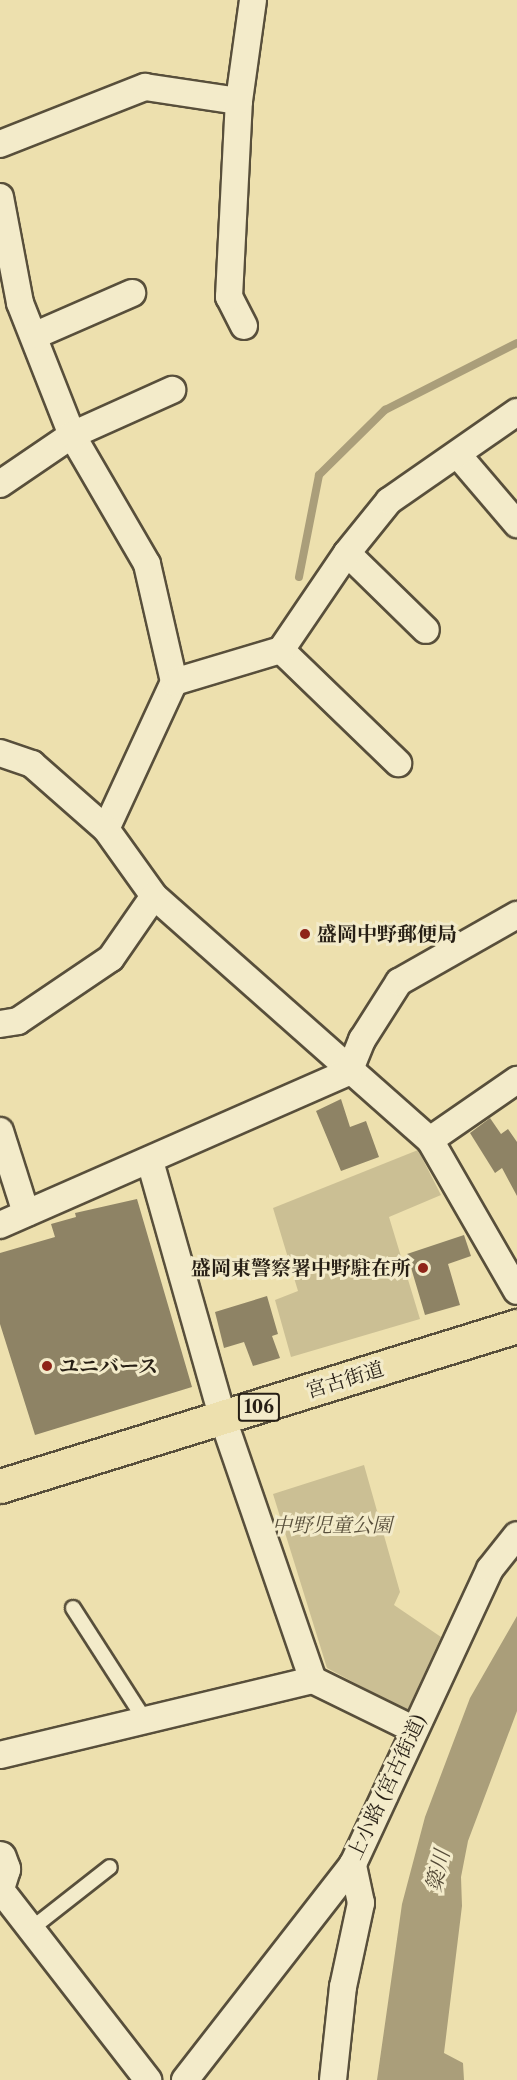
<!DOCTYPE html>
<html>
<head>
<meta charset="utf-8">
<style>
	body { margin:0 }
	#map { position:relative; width:517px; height:2080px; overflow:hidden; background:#ede0ae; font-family:"Libre Caslon Text","Noto Serif JP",serif }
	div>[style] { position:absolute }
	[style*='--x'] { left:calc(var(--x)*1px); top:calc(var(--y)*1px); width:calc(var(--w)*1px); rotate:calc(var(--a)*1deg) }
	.green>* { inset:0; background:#cbbf94 }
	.water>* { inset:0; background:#aa9e7a }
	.stream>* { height:8px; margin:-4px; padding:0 4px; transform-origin:4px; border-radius:4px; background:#aa9e7a }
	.building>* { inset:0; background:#8e8365 }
	.roads { filter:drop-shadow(2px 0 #584f3b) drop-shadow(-2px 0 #584f3b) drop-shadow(0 2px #584f3b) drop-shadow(0 -2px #584f3b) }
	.service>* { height:14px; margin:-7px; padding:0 7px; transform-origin:7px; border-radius:7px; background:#f3ebca }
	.minor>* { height:26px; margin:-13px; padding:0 13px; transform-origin:13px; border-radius:13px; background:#f3ebca }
	.tertiary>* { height:32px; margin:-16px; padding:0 16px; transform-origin:16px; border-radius:16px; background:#f3ebca }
	.trunk>* { height:33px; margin:-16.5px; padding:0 16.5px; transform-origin:16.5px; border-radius:16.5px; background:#ede0ae }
	.dots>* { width:16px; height:16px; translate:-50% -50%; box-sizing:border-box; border:3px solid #f3ebca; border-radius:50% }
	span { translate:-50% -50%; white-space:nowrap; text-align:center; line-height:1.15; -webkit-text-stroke:6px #f3ebca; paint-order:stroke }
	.shield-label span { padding:2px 4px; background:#f3ebca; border:2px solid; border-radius:4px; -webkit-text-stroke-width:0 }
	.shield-label { font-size:18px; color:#271f15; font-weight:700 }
	.poi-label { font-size:20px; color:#271f15; font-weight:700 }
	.left { translate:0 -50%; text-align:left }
	.right { translate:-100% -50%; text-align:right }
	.street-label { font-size:20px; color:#271f15 }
	.park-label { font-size:20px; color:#584f3b; font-style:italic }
	.water-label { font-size:21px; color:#554b38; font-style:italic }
</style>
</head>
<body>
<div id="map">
	<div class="green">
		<i style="clip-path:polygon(418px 1150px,441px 1195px,389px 1217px,420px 1319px,291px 1357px,275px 1300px,298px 1291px,273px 1208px)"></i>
		<i style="clip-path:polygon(364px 1465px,400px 1592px,394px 1605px,441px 1637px,407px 1711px,327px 1668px,273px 1494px)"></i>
	</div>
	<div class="water">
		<i style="clip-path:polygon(517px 1616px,517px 1711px,468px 1841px,461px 1877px,462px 1906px,444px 2053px,463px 2063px,464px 2080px,377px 2080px,402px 1904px,425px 1817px,470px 1698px)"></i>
	</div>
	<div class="stream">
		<i style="--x:299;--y:577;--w:104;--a:-78.9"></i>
		<i style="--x:319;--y:475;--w:93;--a:-44.6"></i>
		<i style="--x:385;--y:410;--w:148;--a:-26.9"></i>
	</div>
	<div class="building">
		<i style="clip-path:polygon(341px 1099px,350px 1127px,366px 1121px,379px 1157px,341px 1171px,316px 1111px)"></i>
		<i style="clip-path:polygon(490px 1118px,501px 1134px,508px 1129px,517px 1142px,517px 1196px,502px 1168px,495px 1173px,470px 1133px)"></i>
		<i style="clip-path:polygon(137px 1199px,192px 1387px,35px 1435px,0 1324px,0 1253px,55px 1237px,51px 1224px,76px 1217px,75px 1213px)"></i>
		<i style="clip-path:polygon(464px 1235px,471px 1256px,448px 1264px,460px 1305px,425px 1315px,407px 1254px)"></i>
		<i style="clip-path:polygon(267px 1296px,278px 1334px,272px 1336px,280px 1358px,253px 1366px,244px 1342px,224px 1348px,215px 1312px)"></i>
	</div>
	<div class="roads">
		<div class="service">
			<i style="--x:73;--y:1608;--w:133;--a:57.3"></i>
			<i style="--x:31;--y:1929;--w:100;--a:-38.1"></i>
		</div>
		<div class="minor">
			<i style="--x:0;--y:144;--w:156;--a:-21.5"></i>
			<i style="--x:145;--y:87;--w:95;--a:8.5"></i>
			<i style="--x:0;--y:197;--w:108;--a:79.3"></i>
			<i style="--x:20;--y:303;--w:142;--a:68.5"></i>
			<i style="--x:72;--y:435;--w:149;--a:59.8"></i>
			<i style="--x:147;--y:564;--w:121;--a:77.1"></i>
			<i style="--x:174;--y:682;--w:162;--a:114.8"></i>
			<i style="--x:244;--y:326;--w:33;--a:-117"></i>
			<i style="--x:229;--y:297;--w:196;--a:-87.1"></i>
			<i style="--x:239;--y:101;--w:102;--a:-82.1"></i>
			<i style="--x:36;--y:335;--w:105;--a:-23.6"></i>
			<i style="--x:458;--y:455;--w:91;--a:49.5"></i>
			<i style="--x:0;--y:484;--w:87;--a:-34.2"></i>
			<i style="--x:72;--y:435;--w:110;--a:-24.2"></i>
			<i style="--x:347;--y:553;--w:110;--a:44.3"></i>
			<i style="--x:281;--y:650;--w:163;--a:44"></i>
			<i style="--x:174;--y:682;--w:112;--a:-16.7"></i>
			<i style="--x:281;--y:650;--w:117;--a:-55.8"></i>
			<i style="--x:347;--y:553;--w:67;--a:-51.1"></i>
			<i style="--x:389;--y:501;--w:156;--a:-34.8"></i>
			<i style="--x:0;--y:753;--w:34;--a:19"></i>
			<i style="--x:32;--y:764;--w:98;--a:41.3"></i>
			<i style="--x:106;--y:829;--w:82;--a:54.4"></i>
			<i style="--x:154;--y:896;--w:368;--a:41.5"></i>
			<i style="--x:430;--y:1140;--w:174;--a:60.1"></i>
			<i style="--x:0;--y:1024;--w:18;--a:-9"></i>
			<i style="--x:18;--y:1021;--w:112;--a:-34.1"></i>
			<i style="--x:111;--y:958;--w:75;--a:-55.3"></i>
			<i style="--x:0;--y:1131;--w:86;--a:72.4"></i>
			<i style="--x:430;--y:1140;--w:106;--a:-34.6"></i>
			<i style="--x:150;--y:1161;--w:268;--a:74.2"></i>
			<i style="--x:223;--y:1419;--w:276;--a:71"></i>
			<i style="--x:0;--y:1225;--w:381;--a:-23.7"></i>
			<i style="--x:349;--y:1072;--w:35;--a:-68"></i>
			<i style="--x:362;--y:1040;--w:69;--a:-57.5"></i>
			<i style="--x:399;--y:982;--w:136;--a:-29.6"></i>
			<i style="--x:0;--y:1755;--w:322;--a:-13.5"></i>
			<i style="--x:313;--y:1680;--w:111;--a:26.1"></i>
			<i style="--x:0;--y:1889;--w:242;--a:52.2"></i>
			<i style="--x:185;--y:2080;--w:274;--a:-52.1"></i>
			<i style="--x:353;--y:1864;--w:325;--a:-65.1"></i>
			<i style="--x:490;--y:1569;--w:43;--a:-51.5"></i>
			<i style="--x:333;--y:2080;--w:94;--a:-83.9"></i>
			<i style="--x:343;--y:1987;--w:86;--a:-77.9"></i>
			<i style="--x:361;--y:1903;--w:40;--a:-102"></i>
		</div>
		<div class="tertiary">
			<i style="--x:0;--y:1858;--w:12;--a:70"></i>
			<i style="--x:4;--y:1869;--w:14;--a:107"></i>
		</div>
		<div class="trunk">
			<i style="--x:0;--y:1486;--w:541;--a:-17.2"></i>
		</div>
	</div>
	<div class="dots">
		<i style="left:305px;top:934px;background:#8f2418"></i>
		<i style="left:423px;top:1268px;background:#8f2418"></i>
		<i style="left:47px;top:1366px;background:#8f2418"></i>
	</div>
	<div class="shield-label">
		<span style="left:259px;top:1407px">106</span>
	</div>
	<div class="poi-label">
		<span class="left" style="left:317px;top:934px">盛岡中野郵便局</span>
		<span class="right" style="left:411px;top:1268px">盛岡東警察署中野駐在所</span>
		<span class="left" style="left:59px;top:1366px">ユニバース</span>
	</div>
	<div class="street-label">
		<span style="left:345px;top:1380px;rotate:-17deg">宮古街道</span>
		<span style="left:387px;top:1787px;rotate:-65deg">上小路 (宮古街道)</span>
	</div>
	<div class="park-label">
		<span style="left:332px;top:1525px">中野児童公園</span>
	</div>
	<div class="water-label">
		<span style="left:438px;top:1871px;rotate:-77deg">簗川</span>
	</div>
</div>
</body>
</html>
